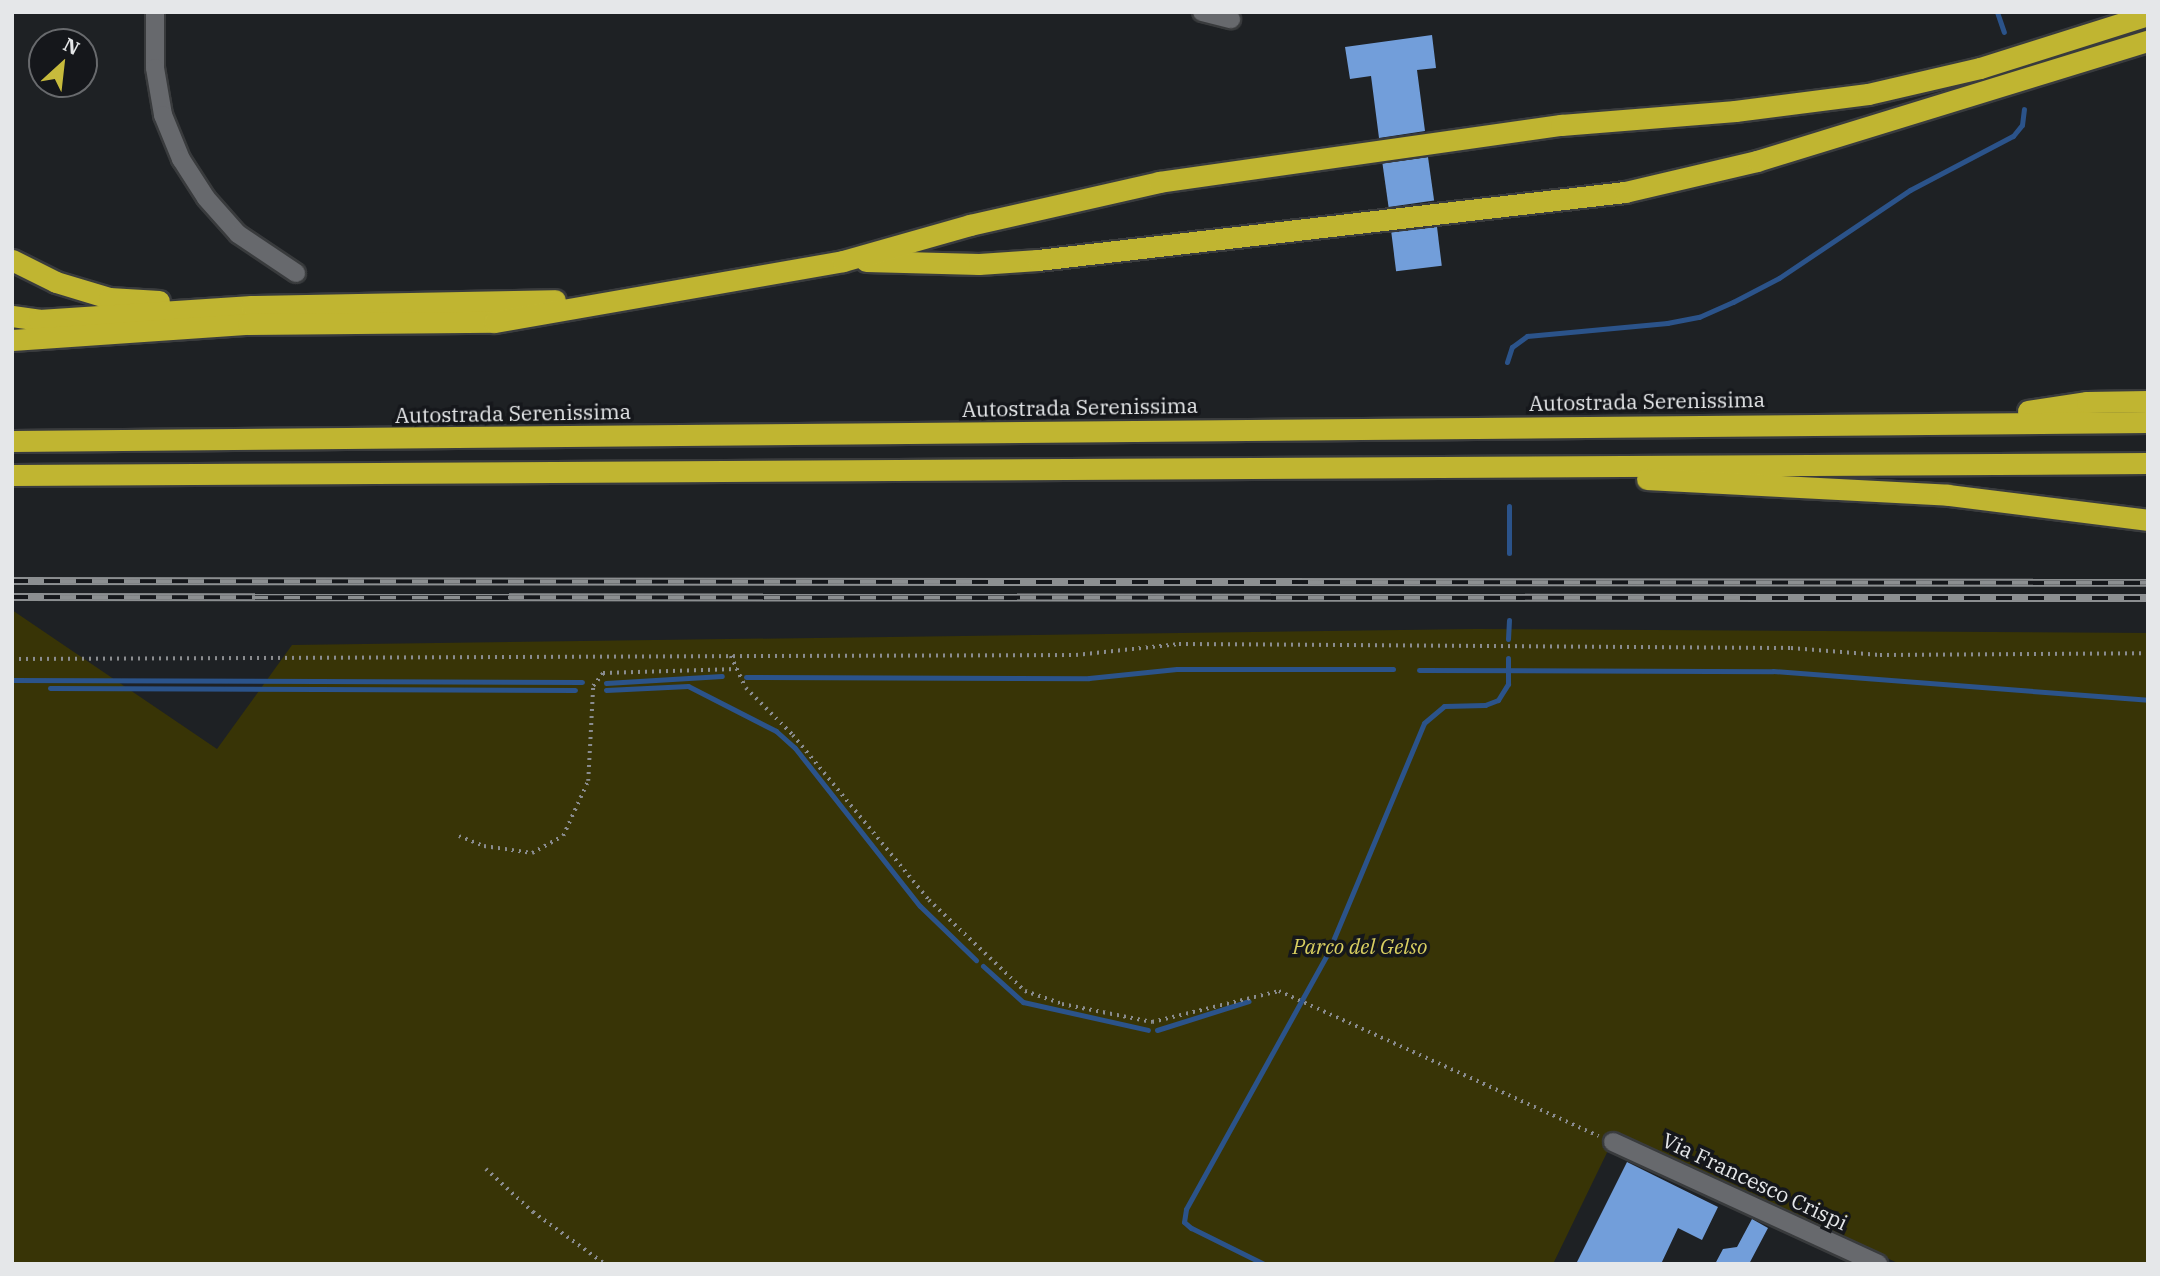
<!DOCTYPE html>
<html>
<head>
<meta charset="utf-8">
<style>
	body { margin:0 }
	#map { position:relative; width:2160px; height:1276px; overflow:hidden; background:#1e2124; font-family:"IBM Plex Serif",serif }
	div>[style] { position:absolute }
	[style*='--x'] { left:calc(var(--x)*1px); top:calc(var(--y)*1px); width:calc(var(--w)*1px); rotate:calc(var(--a)*1deg) }
	.green>* { inset:0; background:#383406 }
	.stream>* { height:5px; margin:-2.5px; padding:0 2.5px; transform-origin:2.5px; border-radius:2.5px; background:#2b538a }
	.building>* { inset:0; background:#729eda; transform-origin:0 0 }
	.path>* { height:3.5px; margin-top:-1.75px; transform-origin:0; background:repeating-linear-gradient(90deg,#8a8c8f 0 2px,transparent 0 7px) }
	.roads { filter:drop-shadow(2px 0 #393b3d) drop-shadow(-2px 0 #393b3d) drop-shadow(0 2px #393b3d) drop-shadow(0 -2px #393b3d) }
	.minor>* { height:18px; margin:-9px; padding:0 9px; transform-origin:9px; border-radius:9px; background:#67696d }
	.highway>* { height:21px; margin:-10.5px; padding:0 10.5px; transform-origin:10.5px; border-radius:10.5px; background:#c0b531 }
	.rail>* { height:8px; margin-top:-4px; transform-origin:0; background:repeating-linear-gradient(90deg,#15171b 0 16px,#8c8f91 0 32px); box-sizing:border-box; border-block:2px solid #8c8f91 }
	span { translate:-50% -50%; white-space:nowrap; text-align:center; line-height:1.15; -webkit-text-stroke:7px #15171b; paint-order:stroke }
	.street-label { font-size:21px; color:#e5e7e9 }
	.park-label { font-size:21px; color:#d9cf61; font-style:italic }
	.frame { position:absolute; inset:0; border:14px solid #e5e7e9; pointer-events:none }
	.north { position:absolute; left:28px; top:28px; width:70px; height:70px; box-sizing:border-box; background:#15171b; border:2px solid #686a6d; border-radius:50%; rotate:27deg; font-size:19px; font-weight:700; line-height:28px; text-align:center; color:#e5e7e9 }
	.north::after { content:''; display:block; margin:auto; width:24px; height:32px; background:#c7bb3c; clip-path:polygon(50% 0,100% 100%,50% 72%,0 100%) }
</style>
</head>
<body>
<div id="map">
	<div class="green">
		<i style="clip-path:polygon(12px 610px,217px 749px,292px 645px,1476px 629px,2148px 633px,2148px 1264px,1900px 1264px,1616px 1134px,1553px 1264px,12px 1264px)"></i>
	</div>
	<div class="stream">
		<i style="--x:1997;--y:12;--w:21;--a:71"></i>
		<i style="--x:1507;--y:362;--w:16;--a:-72"></i>
		<i style="--x:1512;--y:347;--w:19;--a:-36"></i>
		<i style="--x:1527;--y:336;--w:141;--a:-5.3"></i>
		<i style="--x:1667;--y:323;--w:33;--a:-11"></i>
		<i style="--x:1699;--y:317;--w:37;--a:-24"></i>
		<i style="--x:1733;--y:302;--w:52;--a:-27.6"></i>
		<i style="--x:1779;--y:278;--w:158;--a:-33.9"></i>
		<i style="--x:1910;--y:190;--w:116;--a:-27.7"></i>
		<i style="--x:2013;--y:136;--w:14;--a:-51"></i>
		<i style="--x:2022;--y:125;--w:16;--a:-83"></i>
		<i style="--x:1509;--y:553;--w:47;--a:-90"></i>
		<i style="--x:1508;--y:639;--w:19;--a:-87"></i>
		<i style="--x:1419;--y:670;--w:354;--a:0.2"></i>
		<i style="--x:1773;--y:671;--w:376;--a:4.4"></i>
		<i style="--x:746;--y:677;--w:343;--a:0.2"></i>
		<i style="--x:1089;--y:678;--w:88;--a:-5.8"></i>
		<i style="--x:1177;--y:669;--w:216;--a:0"></i>
		<i style="--x:12;--y:680;--w:570;--a:0.2"></i>
		<i style="--x:606;--y:683;--w:116;--a:-3.5"></i>
		<i style="--x:50;--y:688;--w:525;--a:0.22"></i>
		<i style="--x:606;--y:690;--w:82;--a:-2.8"></i>
		<i style="--x:688;--y:686;--w:99;--a:27.1"></i>
		<i style="--x:776;--y:731;--w:25;--a:42"></i>
		<i style="--x:795;--y:748;--w:201;--a:51.7"></i>
		<i style="--x:920;--y:906;--w:78;--a:44"></i>
		<i style="--x:983;--y:966;--w:54;--a:42"></i>
		<i style="--x:1023;--y:1002;--w:128;--a:12.6"></i>
		<i style="--x:1157;--y:1030;--w:96;--a:-17.5"></i>
		<i style="--x:1264;--y:1264;--w:81;--a:-153.7"></i>
		<i style="--x:1191;--y:1228;--w:9;--a:-139"></i>
		<i style="--x:1184;--y:1222;--w:13;--a:-81"></i>
		<i style="--x:1186;--y:1209;--w:291;--a:-61"></i>
		<i style="--x:1327;--y:955;--w:251;--a:-67.3"></i>
		<i style="--x:1424;--y:723;--w:26;--a:-40"></i>
		<i style="--x:1444;--y:706;--w:41;--a:-1.4"></i>
		<i style="--x:1485;--y:705;--w:14;--a:-21"></i>
		<i style="--x:1498;--y:700;--w:19;--a:-58"></i>
		<i style="--x:1508;--y:684;--w:26;--a:-90"></i>
	</div>
	<div class="building">
		<i style="clip-path:polygon(1432px 35px,1436px 68px,1417px 70px,1425px 131px,1379px 138px,1371px 76px,1350px 79px,1345px 47px)"></i>
		<i style="left:1428px;top:157px;width:44px;height:46px;rotate:82deg"></i>
		<i style="left:1437px;top:227px;width:39px;height:46px;rotate:83deg"></i>
		<i style="clip-path:polygon(1627px 1162px,1718px 1207px,1702px 1240px,1678px 1228px,1661px 1264px,1576px 1264px)"></i>
		<i style="clip-path:polygon(1752px 1219px,1768px 1228px,1749px 1264px,1715px 1264px,1723px 1249px,1737px 1247px)"></i>
	</div>
	<div class="path">
		<i style="--x:731;--y:656;--w:35;--a:65"></i>
		<i style="--x:746;--y:688;--w:66;--a:45"></i>
		<i style="--x:793;--y:735;--w:214;--a:50.5"></i>
		<i style="--x:929;--y:900;--w:132;--a:43.5"></i>
		<i style="--x:1025;--y:991;--w:39;--a:19"></i>
		<i style="--x:1062;--y:1004;--w:92;--a:11.3"></i>
		<i style="--x:1152;--y:1022;--w:131;--a:-13.7"></i>
		<i style="--x:1279;--y:991;--w:351;--a:24.4"></i>
		<i style="--x:12;--y:659;--w:1064;--a:-0.22"></i>
		<i style="--x:1076;--y:655;--w:104;--a:-6.1"></i>
		<i style="--x:1179;--y:644;--w:612;--a:0.37"></i>
		<i style="--x:1791;--y:648;--w:89;--a:4.5"></i>
		<i style="--x:1880;--y:655;--w:268;--a:-0.4"></i>
		<i style="--x:459;--y:836;--w:27;--a:22"></i>
		<i style="--x:484;--y:846;--w:49;--a:8.3"></i>
		<i style="--x:532;--y:853;--w:35;--a:-29"></i>
		<i style="--x:563;--y:836;--w:60;--a:-65.6"></i>
		<i style="--x:588;--y:781;--w:95;--a:-87"></i>
		<i style="--x:593;--y:686;--w:16;--a:-52"></i>
		<i style="--x:603;--y:673;--w:134;--a:-1.7"></i>
		<i style="--x:486;--y:1169;--w:64;--a:42.5"></i>
		<i style="--x:533;--y:1212;--w:89;--a:35.8"></i>
	</div>
	<div class="roads">
		<div class="minor">
			<i style="--x:155;--y:12;--w:56;--a:90"></i>
			<i style="--x:155;--y:68;--w:48;--a:80.3"></i>
			<i style="--x:163;--y:115;--w:48;--a:67.8"></i>
			<i style="--x:181;--y:159;--w:46;--a:57.3"></i>
			<i style="--x:206;--y:198;--w:48;--a:48.4"></i>
			<i style="--x:238;--y:234;--w:70;--a:33.9"></i>
			<i style="--x:1202;--y:12;--w:30;--a:14"></i>
			<i style="--x:1613;--y:1142;--w:292;--a:24.7"></i>
		</div>
		<div class="highway">
			<i style="--x:12;--y:260;--w:49;--a:26.6"></i>
			<i style="--x:56;--y:282;--w:55;--a:16.8"></i>
			<i style="--x:109;--y:298;--w:50;--a:3.4"></i>
			<i style="--x:866;--y:261;--w:113;--a:1.5"></i>
			<i style="--x:979;--y:264;--w:59;--a:-3.9"></i>
			<i style="--x:1038;--y:260;--w:591;--a:-6.61"></i>
			<i style="--x:1625;--y:192;--w:136;--a:-13.2"></i>
			<i style="--x:1757;--y:161;--w:409;--a:-17.1"></i>
			<i style="--x:12;--y:316;--w:27;--a:8"></i>
			<i style="--x:39;--y:320;--w:213;--a:-3.8"></i>
			<i style="--x:252;--y:306;--w:303;--a:-1.1"></i>
			<i style="--x:12;--y:340;--w:237;--a:-3.9"></i>
			<i style="--x:248;--y:324;--w:246;--a:-0.5"></i>
			<i style="--x:494;--y:322;--w:354;--a:-9.9"></i>
			<i style="--x:843;--y:261;--w:132;--a:-15.8"></i>
			<i style="--x:970;--y:225;--w:194;--a:-12.8"></i>
			<i style="--x:1159;--y:182;--w:406;--a:-8.1"></i>
			<i style="--x:1561;--y:125;--w:175;--a:-4.6"></i>
			<i style="--x:1735;--y:111;--w:134;--a:-7.3"></i>
			<i style="--x:1868;--y:94;--w:115;--a:-13.1"></i>
			<i style="--x:1980;--y:68;--w:176;--a:-17.5"></i>
			<i style="--x:2028;--y:411;--w:60;--a:-8.7"></i>
			<i style="--x:2087;--y:402;--w:61;--a:-0.9"></i>
			<i style="--x:12;--y:441;--w:2136;--a:-0.51"></i>
			<i style="--x:12;--y:475;--w:2136;--a:-0.32"></i>
			<i style="--x:1647;--y:479;--w:301;--a:3"></i>
			<i style="--x:1948;--y:495;--w:202;--a:7.1"></i>
		</div>
	</div>
	<div class="rail">
		<i style="--x:12;--y:581;--w:2136;--a:0.05"></i>
		<i style="--x:12;--y:597;--w:2136;--a:0.03"></i>
	</div>
	<div class="street-label">
		<span style="left:1647px;top:401px;rotate:-1deg">Autostrada Serenissima</span>
		<span style="left:1080px;top:407px;rotate:-1deg">Autostrada Serenissima</span>
		<span style="left:513px;top:413px;rotate:-1deg">Autostrada Serenissima</span>
		<span style="left:1755px;top:1181px;rotate:25deg">Via Francesco Crispi</span>
	</div>
	<div class="park-label">
		<span style="left:1360px;top:946px">Parco del Gelso</span>
	</div>
	<div class="frame"></div>
	<div class="north">N</div>
</div>
</body>
</html>
